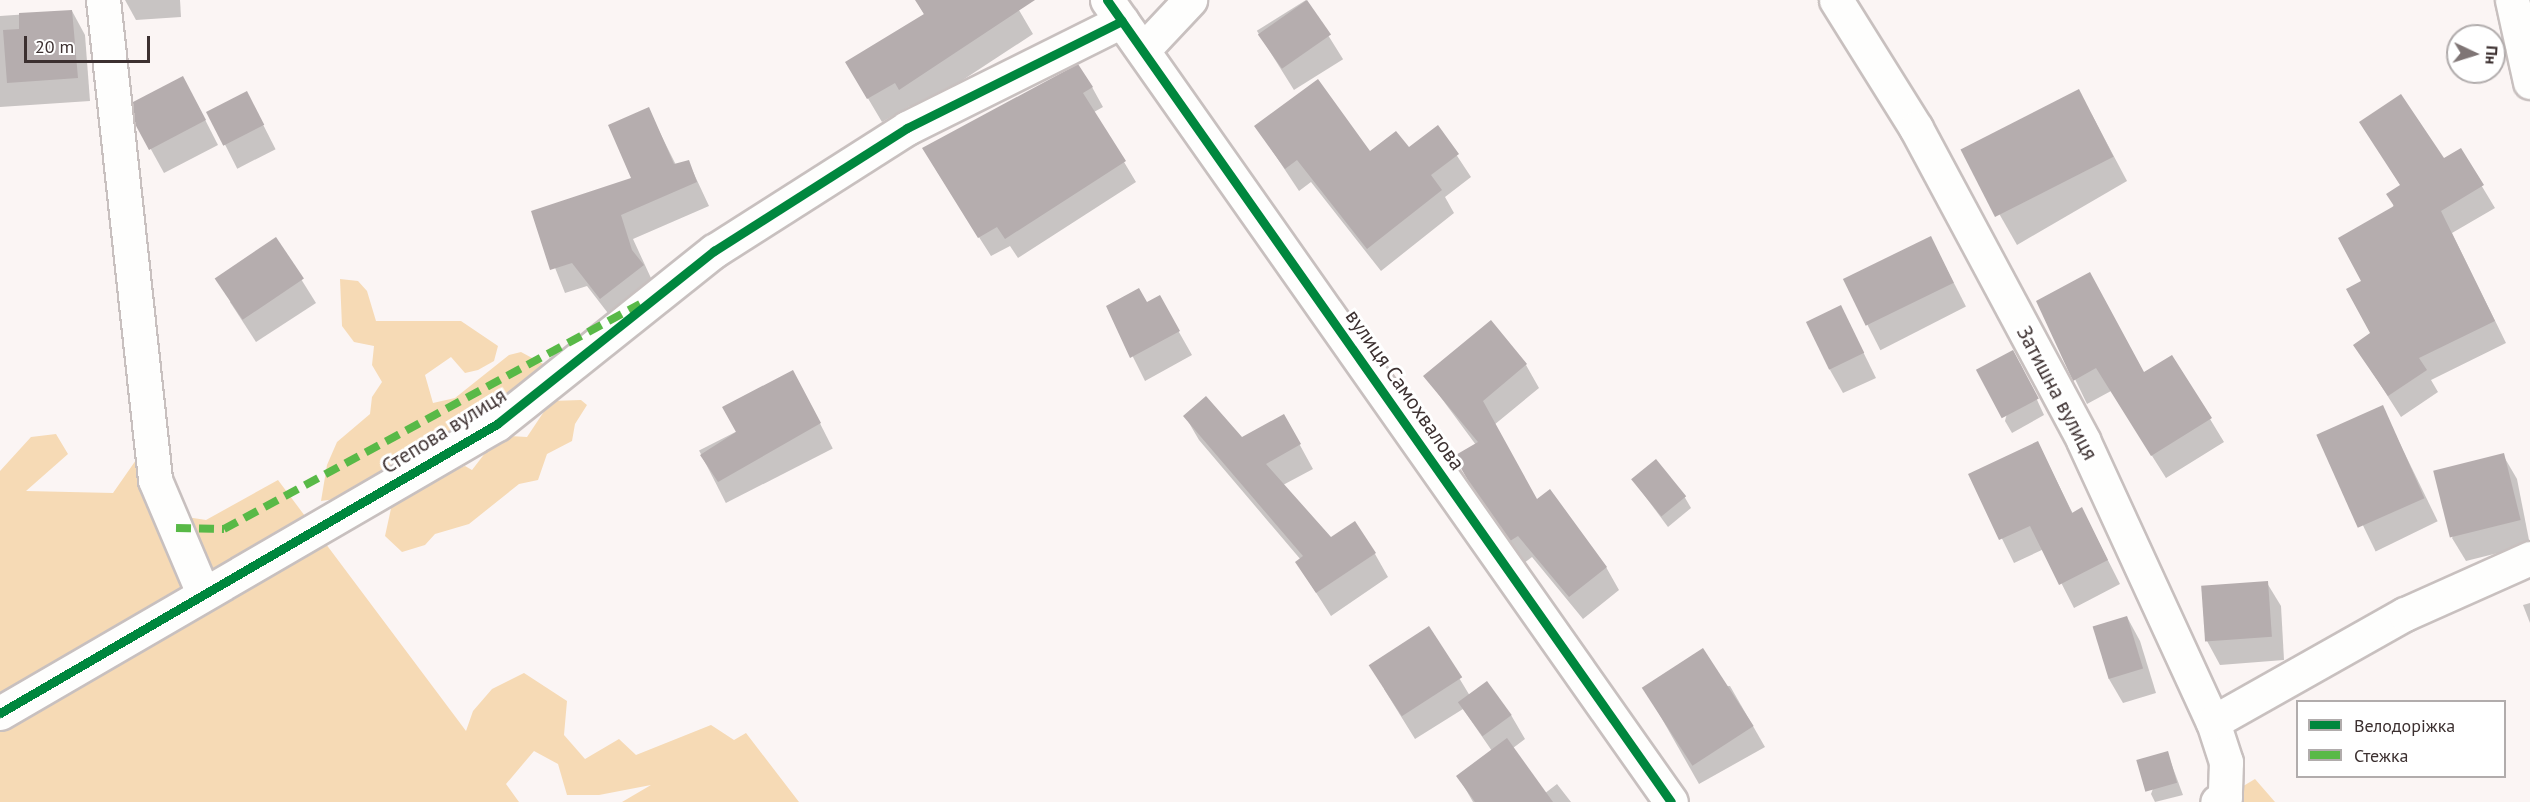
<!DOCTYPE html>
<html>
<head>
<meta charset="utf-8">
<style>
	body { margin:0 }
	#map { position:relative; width:2530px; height:802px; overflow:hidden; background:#fbf5f4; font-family:"PT Sans",sans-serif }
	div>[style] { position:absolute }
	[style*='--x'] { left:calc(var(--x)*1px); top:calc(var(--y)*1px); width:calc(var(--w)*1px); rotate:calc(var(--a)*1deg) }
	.green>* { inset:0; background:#f6dab5 }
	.shadow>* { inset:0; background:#0003; transform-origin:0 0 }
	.building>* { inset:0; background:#b5adae; transform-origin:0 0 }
	.roads { filter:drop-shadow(2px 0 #c8c0bf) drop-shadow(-2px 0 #c8c0bf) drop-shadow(0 2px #c8c0bf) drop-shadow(0 -2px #c8c0bf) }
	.minor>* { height:33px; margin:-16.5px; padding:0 16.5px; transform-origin:16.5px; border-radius:16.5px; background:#fefefd }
	.quiet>* { height:8px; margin-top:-4px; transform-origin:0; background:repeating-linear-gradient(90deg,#58b947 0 15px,transparent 0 23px) }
	.cycleway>* { height:9px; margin:-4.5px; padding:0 4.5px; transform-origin:4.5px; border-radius:4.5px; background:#00873e }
	span { translate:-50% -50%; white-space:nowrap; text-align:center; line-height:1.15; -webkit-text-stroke:6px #fff; paint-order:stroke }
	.street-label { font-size:21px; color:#3c3030 }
	.legend { position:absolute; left:2296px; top:700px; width:210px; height:78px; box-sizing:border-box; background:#fff; border:2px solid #b1acac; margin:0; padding:8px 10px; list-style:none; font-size:18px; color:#3c3030 }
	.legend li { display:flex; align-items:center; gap:12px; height:30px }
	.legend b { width:30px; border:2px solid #b1acac }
	.north { position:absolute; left:2446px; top:24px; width:60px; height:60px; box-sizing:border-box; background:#fff; border:2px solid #b1acac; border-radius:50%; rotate:94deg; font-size:16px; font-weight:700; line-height:24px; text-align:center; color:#3c3030 }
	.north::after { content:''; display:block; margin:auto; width:21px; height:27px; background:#7f7575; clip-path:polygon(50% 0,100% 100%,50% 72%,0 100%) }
	.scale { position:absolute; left:24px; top:36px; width:126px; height:27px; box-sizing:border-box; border:3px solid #3c3030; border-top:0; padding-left:8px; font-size:18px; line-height:21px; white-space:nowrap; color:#3c3030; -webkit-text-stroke:4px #fff; paint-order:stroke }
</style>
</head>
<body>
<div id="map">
	<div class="green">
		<i style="clip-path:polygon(340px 279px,358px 281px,367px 291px,376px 321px,461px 321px,498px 346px,494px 361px,478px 370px,465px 373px,451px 357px,425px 375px,433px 403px,455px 398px,509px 355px,521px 352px,547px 366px,497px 412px,476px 412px,439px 476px,465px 466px,472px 470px,489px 448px,510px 436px,527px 437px,551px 401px,581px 400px,587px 405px,575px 424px,572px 441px,547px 454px,538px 480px,519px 484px,469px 524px,435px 534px,425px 545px,402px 552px,385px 536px,392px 504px,357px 496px,321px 501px,327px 465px,337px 442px,370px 414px,372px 397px,382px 382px,372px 365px,374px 346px,354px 342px,342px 326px)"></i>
		<i style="clip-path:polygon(56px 434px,68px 454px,26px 491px,113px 493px,136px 460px,148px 511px,206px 520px,278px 480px,466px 731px,473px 711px,492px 689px,524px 673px,567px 701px,564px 735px,585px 759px,619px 739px,636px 755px,711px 725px,734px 740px,746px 733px,799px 802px,622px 802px,651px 785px,599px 795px,567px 795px,558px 764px,534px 751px,506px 784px,519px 802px,0 802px,0 471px,31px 437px)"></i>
		<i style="clip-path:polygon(2255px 779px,2275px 802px,2220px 802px,2225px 797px)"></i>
	</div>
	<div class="shadow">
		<i style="clip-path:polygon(125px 0,180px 0,181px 17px,136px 20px)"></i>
		<i style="clip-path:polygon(916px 0,1013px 0,1033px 34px,914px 112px,910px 106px,882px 122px,847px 63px,925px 16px)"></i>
		<i style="left:1306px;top:0;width:70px;height:58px;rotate:58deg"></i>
		<i style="clip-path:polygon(72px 11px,85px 35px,90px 101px,0 107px,0 16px)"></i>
		<i style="clip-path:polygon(1092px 87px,1103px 107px,1094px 112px,1136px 182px,1018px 258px,1010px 246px,991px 256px,935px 168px)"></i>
		<i style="left:247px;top:93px;width:63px;height:43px;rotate:63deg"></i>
		<i style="clip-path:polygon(196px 102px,218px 145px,164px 173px,137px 124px)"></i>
		<i style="clip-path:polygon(648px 109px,676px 165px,688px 161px,709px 206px,633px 239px,656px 289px,614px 321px,587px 286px,565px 293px,533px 212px,633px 179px)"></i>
		<i style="clip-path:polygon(2092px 115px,2127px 181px,2017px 245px,1965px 154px)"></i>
		<i style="clip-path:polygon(2361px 122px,2444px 160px,2460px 150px,2495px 208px,2452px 233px,2506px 343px,2431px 380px,2438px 392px,2401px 417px,2355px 345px,2372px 333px,2363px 282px,2401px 186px)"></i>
		<i style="clip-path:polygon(1256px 126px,1370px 154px,1408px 149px,1438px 127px,1471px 177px,1445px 197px,1454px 213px,1381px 271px,1311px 182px,1299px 191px)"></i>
		<i style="left:1931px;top:238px;width:77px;height:96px;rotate:63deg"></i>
		<i style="clip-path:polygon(276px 239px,316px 303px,256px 342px,230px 302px)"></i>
		<i style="clip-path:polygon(1159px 297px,1192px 355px,1145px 381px,1108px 307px,1147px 304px)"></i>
		<i style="clip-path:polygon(2038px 302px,2210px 419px,2224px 442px,2166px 478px,2111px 391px,2087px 404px)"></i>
		<i style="clip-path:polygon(1841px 307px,1876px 378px,1843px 393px,1830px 370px)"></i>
		<i style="clip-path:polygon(2020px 363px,2044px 415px,2012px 433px,2005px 421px)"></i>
		<i style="clip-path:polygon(1526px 365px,1539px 388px,1494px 425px,1537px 501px,1606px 567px,1619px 590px,1583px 619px,1532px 557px,1524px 563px,1514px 547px,1470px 477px,1476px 445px,1425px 376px)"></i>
		<i style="left:806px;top:396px;width:59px;height:120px;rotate:63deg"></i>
		<i style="left:2382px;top:407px;width:127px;height:69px;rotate:64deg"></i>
		<i style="clip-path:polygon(1185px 416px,1242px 439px,1284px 416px,1313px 469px,1283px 485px,1331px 539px,1375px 554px,1388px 577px,1331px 616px,1297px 563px,1301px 560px,1199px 440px)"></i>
		<i style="clip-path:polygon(2038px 443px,2073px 514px,2082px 509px,2120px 584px,2074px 608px,2044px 549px,2014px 563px,1970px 474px)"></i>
		<i style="clip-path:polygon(2503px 455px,2517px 479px,2530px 545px,2466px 561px,2452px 538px)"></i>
		<i style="clip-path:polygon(1633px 480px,1684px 496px,1691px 508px,1668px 527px)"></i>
		<i style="clip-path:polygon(2267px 583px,2281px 606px,2284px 660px,2220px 665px,2207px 641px)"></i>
		<i style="clip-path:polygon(2530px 603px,2530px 623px,2523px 605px)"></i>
		<i style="clip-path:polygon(2127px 617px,2140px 641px,2156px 693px,2123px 703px,2109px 679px)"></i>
		<i style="clip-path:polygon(1429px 628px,1470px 696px,1511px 715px,1525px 739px,1513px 748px,1544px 794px,1557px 784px,1571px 802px,1473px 802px,1458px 776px,1492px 751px,1463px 709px,1415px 739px,1384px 689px)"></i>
		<i style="clip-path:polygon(1730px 686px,1765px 747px,1699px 784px,1645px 689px)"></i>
		<i style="clip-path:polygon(2167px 752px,2183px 795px,2155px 802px,2151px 794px)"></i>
	</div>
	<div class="building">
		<i style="clip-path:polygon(915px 0,1035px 0,899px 90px,895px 83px,867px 99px,845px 62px,924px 14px)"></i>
		<i style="left:1307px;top:0;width:42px;height:60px;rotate:55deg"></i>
		<i style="clip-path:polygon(72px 10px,78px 78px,7px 83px,3px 30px,19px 29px,19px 13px)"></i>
		<i style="clip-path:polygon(1078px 64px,1093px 87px,1083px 93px,1126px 161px,1005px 239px,997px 227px,978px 238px,922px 148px)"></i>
		<i style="clip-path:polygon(183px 76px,206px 120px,149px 150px,135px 124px,133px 102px)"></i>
		<i style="clip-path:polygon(1318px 79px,1370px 151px,1396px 131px,1409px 147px,1438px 125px,1459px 154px,1431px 175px,1442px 190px,1367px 249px,1297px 160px,1285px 169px,1254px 126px)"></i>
		<i style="left:2079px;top:89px;width:76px;height:133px;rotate:63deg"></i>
		<i style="left:247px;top:91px;width:38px;height:46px;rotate:63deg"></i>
		<i style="clip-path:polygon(2401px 94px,2444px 158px,2461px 148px,2484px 185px,2441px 211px,2495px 321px,2419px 358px,2427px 370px,2388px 396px,2353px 345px,2370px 333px,2346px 289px,2361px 281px,2338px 238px,2394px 206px,2386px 194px,2400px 185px,2359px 122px)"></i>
		<i style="clip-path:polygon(649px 107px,674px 164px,689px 160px,697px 182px,621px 215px,632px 250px,644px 265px,600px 299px,572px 263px,550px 270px,531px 211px,631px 178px,608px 125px)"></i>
		<i style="left:1931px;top:236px;width:52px;height:98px;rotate:64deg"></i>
		<i style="left:276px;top:237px;width:50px;height:74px;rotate:56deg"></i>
		<i style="clip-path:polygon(2090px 272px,2144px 372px,2172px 355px,2212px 418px,2151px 456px,2096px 368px,2073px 381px,2036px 301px)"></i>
		<i style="clip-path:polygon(1139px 288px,1147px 302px,1160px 295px,1180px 331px,1130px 358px,1106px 306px)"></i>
		<i style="left:1841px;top:305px;width:53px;height:39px;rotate:64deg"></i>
		<i style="clip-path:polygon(1491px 320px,1527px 364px,1483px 401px,1537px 499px,1550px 489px,1607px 567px,1569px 597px,1518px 536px,1510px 541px,1470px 484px,1454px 456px,1478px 442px,1423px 376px)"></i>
		<i style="left:2013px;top:350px;width:55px;height:42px;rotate:62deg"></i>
		<i style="clip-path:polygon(793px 370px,821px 423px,718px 482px,700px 455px,736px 432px,722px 407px)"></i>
		<i style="clip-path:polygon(1206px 396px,1242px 437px,1284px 414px,1301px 444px,1266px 464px,1331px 537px,1355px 521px,1376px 553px,1316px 593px,1295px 562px,1303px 556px,1183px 416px)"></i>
		<i style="left:2383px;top:405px;width:102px;height:73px;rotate:66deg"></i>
		<i style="clip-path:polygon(2038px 441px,2072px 513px,2082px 507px,2108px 560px,2059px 585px,2030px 526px,1999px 540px,1968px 474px)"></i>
		<i style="left:2504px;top:453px;width:69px;height:73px;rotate:76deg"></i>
		<i style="left:1656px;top:459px;width:48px;height:32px;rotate:51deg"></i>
		<i style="left:2268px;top:581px;width:56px;height:67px;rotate:86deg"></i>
		<i style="left:2127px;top:616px;width:55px;height:36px;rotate:73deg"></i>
		<i style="left:1429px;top:626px;width:61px;height:72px;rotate:57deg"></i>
		<i style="left:1703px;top:648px;width:93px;height:73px;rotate:57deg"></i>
		<i style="left:1487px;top:681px;width:42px;height:36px;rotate:54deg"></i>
		<i style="clip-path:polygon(1507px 738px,1553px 802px,1475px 802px,1456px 776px)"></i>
		<i style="left:2168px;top:751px;width:33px;height:33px;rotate:74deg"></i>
	</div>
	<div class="roads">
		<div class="minor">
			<i style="--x:103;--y:0;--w:483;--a:83.8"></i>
			<i style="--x:155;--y:480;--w:123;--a:67"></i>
			<i style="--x:1107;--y:0;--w:980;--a:54.88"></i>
			<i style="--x:1836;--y:0;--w:151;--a:58"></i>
			<i style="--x:1916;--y:128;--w:354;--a:61.8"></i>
			<i style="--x:2083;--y:440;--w:311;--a:65.3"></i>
			<i style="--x:2213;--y:722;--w:42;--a:72"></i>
			<i style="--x:2226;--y:762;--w:35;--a:92"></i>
			<i style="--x:2225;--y:797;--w:9;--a:148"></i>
			<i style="--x:2512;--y:0;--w:84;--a:77.6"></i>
			<i style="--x:1143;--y:50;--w:69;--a:-46.8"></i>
			<i style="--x:0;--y:713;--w:575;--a:-30.18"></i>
			<i style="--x:497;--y:424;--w:278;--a:-38.6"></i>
			<i style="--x:714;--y:251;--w:229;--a:-32.5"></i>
			<i style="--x:907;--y:128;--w:240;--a:-26.5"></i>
			<i style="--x:2213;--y:722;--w:220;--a:-29.4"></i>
			<i style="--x:2405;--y:614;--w:137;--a:-24.1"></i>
		</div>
	</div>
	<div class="quiet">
		<i style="--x:176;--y:528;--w:48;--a:1.2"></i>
		<i style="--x:224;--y:529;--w:473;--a:-28.4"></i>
	</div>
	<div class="cycleway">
		<i style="--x:1107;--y:0;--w:980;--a:54.88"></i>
		<i style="--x:0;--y:713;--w:575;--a:-30.18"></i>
		<i style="--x:497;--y:424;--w:278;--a:-38.6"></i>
		<i style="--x:714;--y:251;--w:229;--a:-32.5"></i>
		<i style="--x:907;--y:128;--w:240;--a:-26.5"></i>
	</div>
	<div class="street-label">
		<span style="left:1405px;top:390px;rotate:55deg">вулиця Самохвалова</span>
		<span style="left:2057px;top:393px;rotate:62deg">Затишна вулиця</span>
		<span style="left:444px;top:431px;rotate:-32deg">Степова вулиця</span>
	</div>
	<ul class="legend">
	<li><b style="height:8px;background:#00873e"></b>Велодоріжка</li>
	<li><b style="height:8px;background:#58b947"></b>Стежка</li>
	</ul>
	<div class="north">Пн</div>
	<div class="scale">20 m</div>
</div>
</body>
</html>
